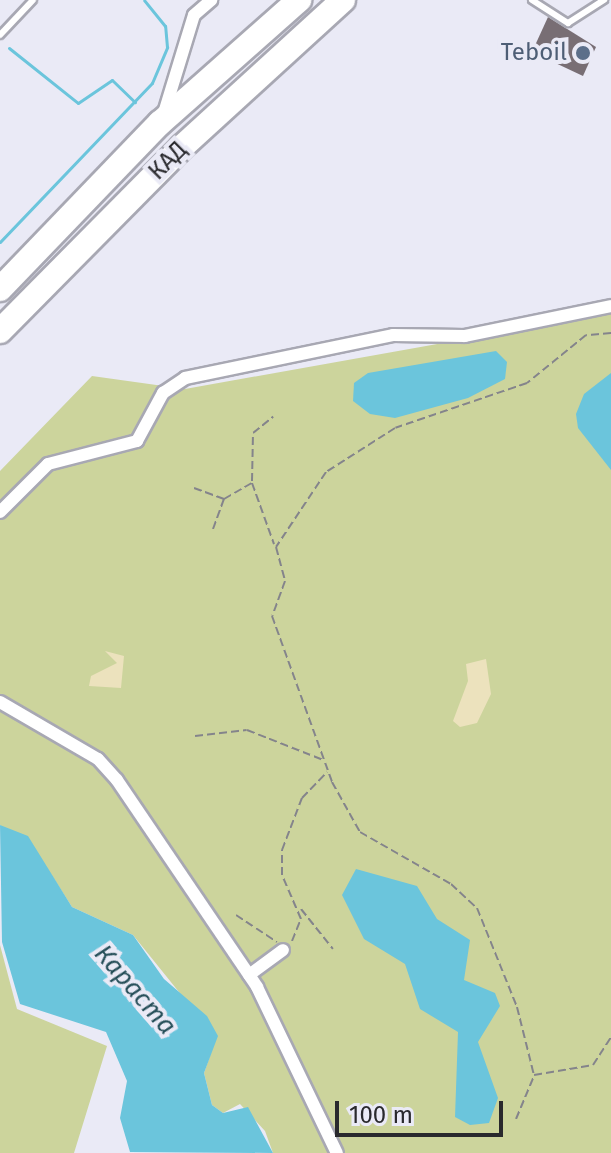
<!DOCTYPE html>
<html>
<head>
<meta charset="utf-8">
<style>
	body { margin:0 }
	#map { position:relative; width:611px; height:1153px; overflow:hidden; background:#eaeaf6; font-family:"Fira Sans",sans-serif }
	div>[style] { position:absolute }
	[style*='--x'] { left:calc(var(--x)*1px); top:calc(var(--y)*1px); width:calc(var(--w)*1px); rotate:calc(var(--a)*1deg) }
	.green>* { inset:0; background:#ccd49c }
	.sand>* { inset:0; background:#ece2bd }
	.water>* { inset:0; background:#6bc5dc }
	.stream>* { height:3px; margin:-1.5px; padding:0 1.5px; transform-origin:1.5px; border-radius:1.5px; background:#6bc5dc }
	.building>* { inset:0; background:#786e74 }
	.path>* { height:2px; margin-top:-1px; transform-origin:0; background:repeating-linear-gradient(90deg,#84848b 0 8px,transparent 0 12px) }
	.roads { filter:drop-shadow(2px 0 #a8a8b3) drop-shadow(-2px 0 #a8a8b3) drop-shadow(0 2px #a8a8b3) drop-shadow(0 -2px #a8a8b3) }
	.lane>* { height:6px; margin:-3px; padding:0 3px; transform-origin:3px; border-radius:3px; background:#fff }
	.street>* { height:12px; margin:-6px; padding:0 6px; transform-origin:6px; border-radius:6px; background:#fff }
	.highway>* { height:24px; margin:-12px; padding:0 12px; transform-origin:12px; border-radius:12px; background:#fff }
	.dots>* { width:22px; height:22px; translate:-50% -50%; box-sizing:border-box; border:4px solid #eaeaf6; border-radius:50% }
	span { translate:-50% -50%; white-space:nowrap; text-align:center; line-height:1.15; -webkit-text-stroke:8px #eaeaf6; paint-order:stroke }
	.service-label { font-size:24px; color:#4e5e75 }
	.right { translate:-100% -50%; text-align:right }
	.street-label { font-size:24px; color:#29292d }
	.water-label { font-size:26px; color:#254e58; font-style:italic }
	.scale { position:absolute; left:335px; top:1101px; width:168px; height:36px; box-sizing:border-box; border:4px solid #29292d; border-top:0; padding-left:10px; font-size:24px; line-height:28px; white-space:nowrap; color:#29292d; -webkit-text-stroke:6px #eaeaf6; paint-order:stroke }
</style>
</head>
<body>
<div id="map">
	<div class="green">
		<i style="clip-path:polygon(611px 313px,611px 1153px,273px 1153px,265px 1131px,240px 1104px,223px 1113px,212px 1105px,204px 1073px,210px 1056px,183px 997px,133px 935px,72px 907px,51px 874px,0 825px,0 471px,92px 376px,185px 389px)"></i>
		<i style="clip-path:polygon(0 945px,17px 1009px,107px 1046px,74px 1153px,0 1153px)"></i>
	</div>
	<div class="sand">
		<i style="clip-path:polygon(105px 651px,124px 656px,121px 688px,89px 686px,91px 676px,117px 663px)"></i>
		<i style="clip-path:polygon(486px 659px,491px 694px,477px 723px,460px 727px,453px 721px,468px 681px,466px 664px)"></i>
	</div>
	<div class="water">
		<i style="clip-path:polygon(496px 351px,507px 362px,505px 379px,468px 398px,395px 418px,370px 414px,353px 401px,354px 383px,368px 373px)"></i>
		<i style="clip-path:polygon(611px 373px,611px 470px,578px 428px,576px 414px,584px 394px)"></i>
		<i style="clip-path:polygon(0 825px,28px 836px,72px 907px,133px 935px,164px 979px,207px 1016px,218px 1036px,204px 1073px,212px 1105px,223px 1113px,248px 1107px,273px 1153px,130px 1152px,120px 1118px,127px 1081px,106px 1032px,20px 1004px,2px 942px)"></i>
		<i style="clip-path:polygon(356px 869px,417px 886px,437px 919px,470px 940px,464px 980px,495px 993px,500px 1006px,478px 1042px,498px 1098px,489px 1123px,470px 1125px,455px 1117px,458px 1032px,420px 1009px,405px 964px,364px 939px,342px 895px)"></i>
	</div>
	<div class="stream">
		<i style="--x:9;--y:48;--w:88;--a:38.6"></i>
		<i style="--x:78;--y:103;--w:41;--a:-34.1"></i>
		<i style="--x:112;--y:80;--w:32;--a:44"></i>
		<i style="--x:0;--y:242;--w:220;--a:-46.3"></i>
		<i style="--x:152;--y:83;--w:39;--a:-67"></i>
		<i style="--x:167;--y:47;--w:21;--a:-95"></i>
		<i style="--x:165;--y:26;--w:33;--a:-129"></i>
	</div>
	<div class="building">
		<i style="clip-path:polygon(548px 17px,596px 47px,583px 76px,532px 52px)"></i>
	</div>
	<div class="path">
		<i style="--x:611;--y:333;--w:25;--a:175"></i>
		<i style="--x:586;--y:335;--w:76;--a:140.9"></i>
		<i style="--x:527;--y:383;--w:139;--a:161.2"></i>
		<i style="--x:395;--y:428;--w:82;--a:147.5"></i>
		<i style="--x:326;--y:472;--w:90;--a:123.7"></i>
		<i style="--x:276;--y:547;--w:35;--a:75"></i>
		<i style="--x:285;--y:581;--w:37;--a:110"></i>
		<i style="--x:272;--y:616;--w:177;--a:70.1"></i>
		<i style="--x:332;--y:782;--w:57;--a:60.8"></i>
		<i style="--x:360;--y:832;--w:105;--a:29.7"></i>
		<i style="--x:451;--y:884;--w:35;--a:43"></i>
		<i style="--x:477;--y:908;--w:107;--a:68"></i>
		<i style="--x:517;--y:1007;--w:70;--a:76"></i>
		<i style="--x:534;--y:1075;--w:60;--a:-9.6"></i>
		<i style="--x:593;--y:1065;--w:33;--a:-57"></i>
		<i style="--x:252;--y:481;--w:48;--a:-88.8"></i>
		<i style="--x:253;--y:433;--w:26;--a:-39"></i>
		<i style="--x:194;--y:488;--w:32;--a:20"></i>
		<i style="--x:224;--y:499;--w:32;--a:-30"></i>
		<i style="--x:252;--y:483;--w:65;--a:70.2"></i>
		<i style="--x:213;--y:529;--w:32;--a:-70"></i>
		<i style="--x:195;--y:736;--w:52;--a:-6.6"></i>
		<i style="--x:247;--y:730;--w:82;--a:21.5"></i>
		<i style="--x:301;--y:909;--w:51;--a:51.3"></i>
		<i style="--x:236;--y:915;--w:49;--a:33.4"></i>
		<i style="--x:292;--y:941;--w:24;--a:-68"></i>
		<i style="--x:301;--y:919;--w:48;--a:-113.4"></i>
		<i style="--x:282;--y:875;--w:25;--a:-90"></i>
		<i style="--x:282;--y:850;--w:56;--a:-69"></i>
		<i style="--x:302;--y:798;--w:36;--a:-46"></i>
		<i style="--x:516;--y:1119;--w:47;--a:-67.3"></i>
	</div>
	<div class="roads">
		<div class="lane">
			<i style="--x:532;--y:0;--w:43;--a:32.6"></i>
			<i style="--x:568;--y:23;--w:43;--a:-32.6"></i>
			<i style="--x:0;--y:35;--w:48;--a:-46.7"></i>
		</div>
		<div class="street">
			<i style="--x:164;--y:113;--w:102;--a:-73"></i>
			<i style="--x:194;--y:15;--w:23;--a:-41"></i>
			<i style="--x:0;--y:512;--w:68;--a:-45"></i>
			<i style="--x:48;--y:464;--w:92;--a:-14.5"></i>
			<i style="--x:137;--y:441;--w:55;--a:-61.6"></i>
			<i style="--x:163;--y:393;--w:27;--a:-34"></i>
			<i style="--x:185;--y:378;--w:212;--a:-11.7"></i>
			<i style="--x:393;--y:335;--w:72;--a:0.8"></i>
			<i style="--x:465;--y:336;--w:149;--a:-11.6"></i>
			<i style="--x:0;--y:702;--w:113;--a:30.2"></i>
			<i style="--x:98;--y:759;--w:28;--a:48"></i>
			<i style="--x:117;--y:780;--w:250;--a:55.9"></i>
			<i style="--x:257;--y:987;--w:184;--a:64.3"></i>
			<i style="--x:249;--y:975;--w:42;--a:-36.3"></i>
		</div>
		<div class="highway">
			<i style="--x:0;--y:289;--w:231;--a:-46.1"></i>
			<i style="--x:160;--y:123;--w:186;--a:-41.5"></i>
			<i style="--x:0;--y:331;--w:259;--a:-45.3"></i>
			<i style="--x:182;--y:147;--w:218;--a:-42.4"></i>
		</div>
	</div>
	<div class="dots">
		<i style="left:583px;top:53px;background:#5c6f8a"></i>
	</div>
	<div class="service-label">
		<span class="right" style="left:567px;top:53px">Teboil</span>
	</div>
	<div class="street-label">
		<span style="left:168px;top:161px;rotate:-45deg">КАД</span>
	</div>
	<div class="water-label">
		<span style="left:135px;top:990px;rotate:49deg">Караста</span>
	</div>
	<div class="scale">100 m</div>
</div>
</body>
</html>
